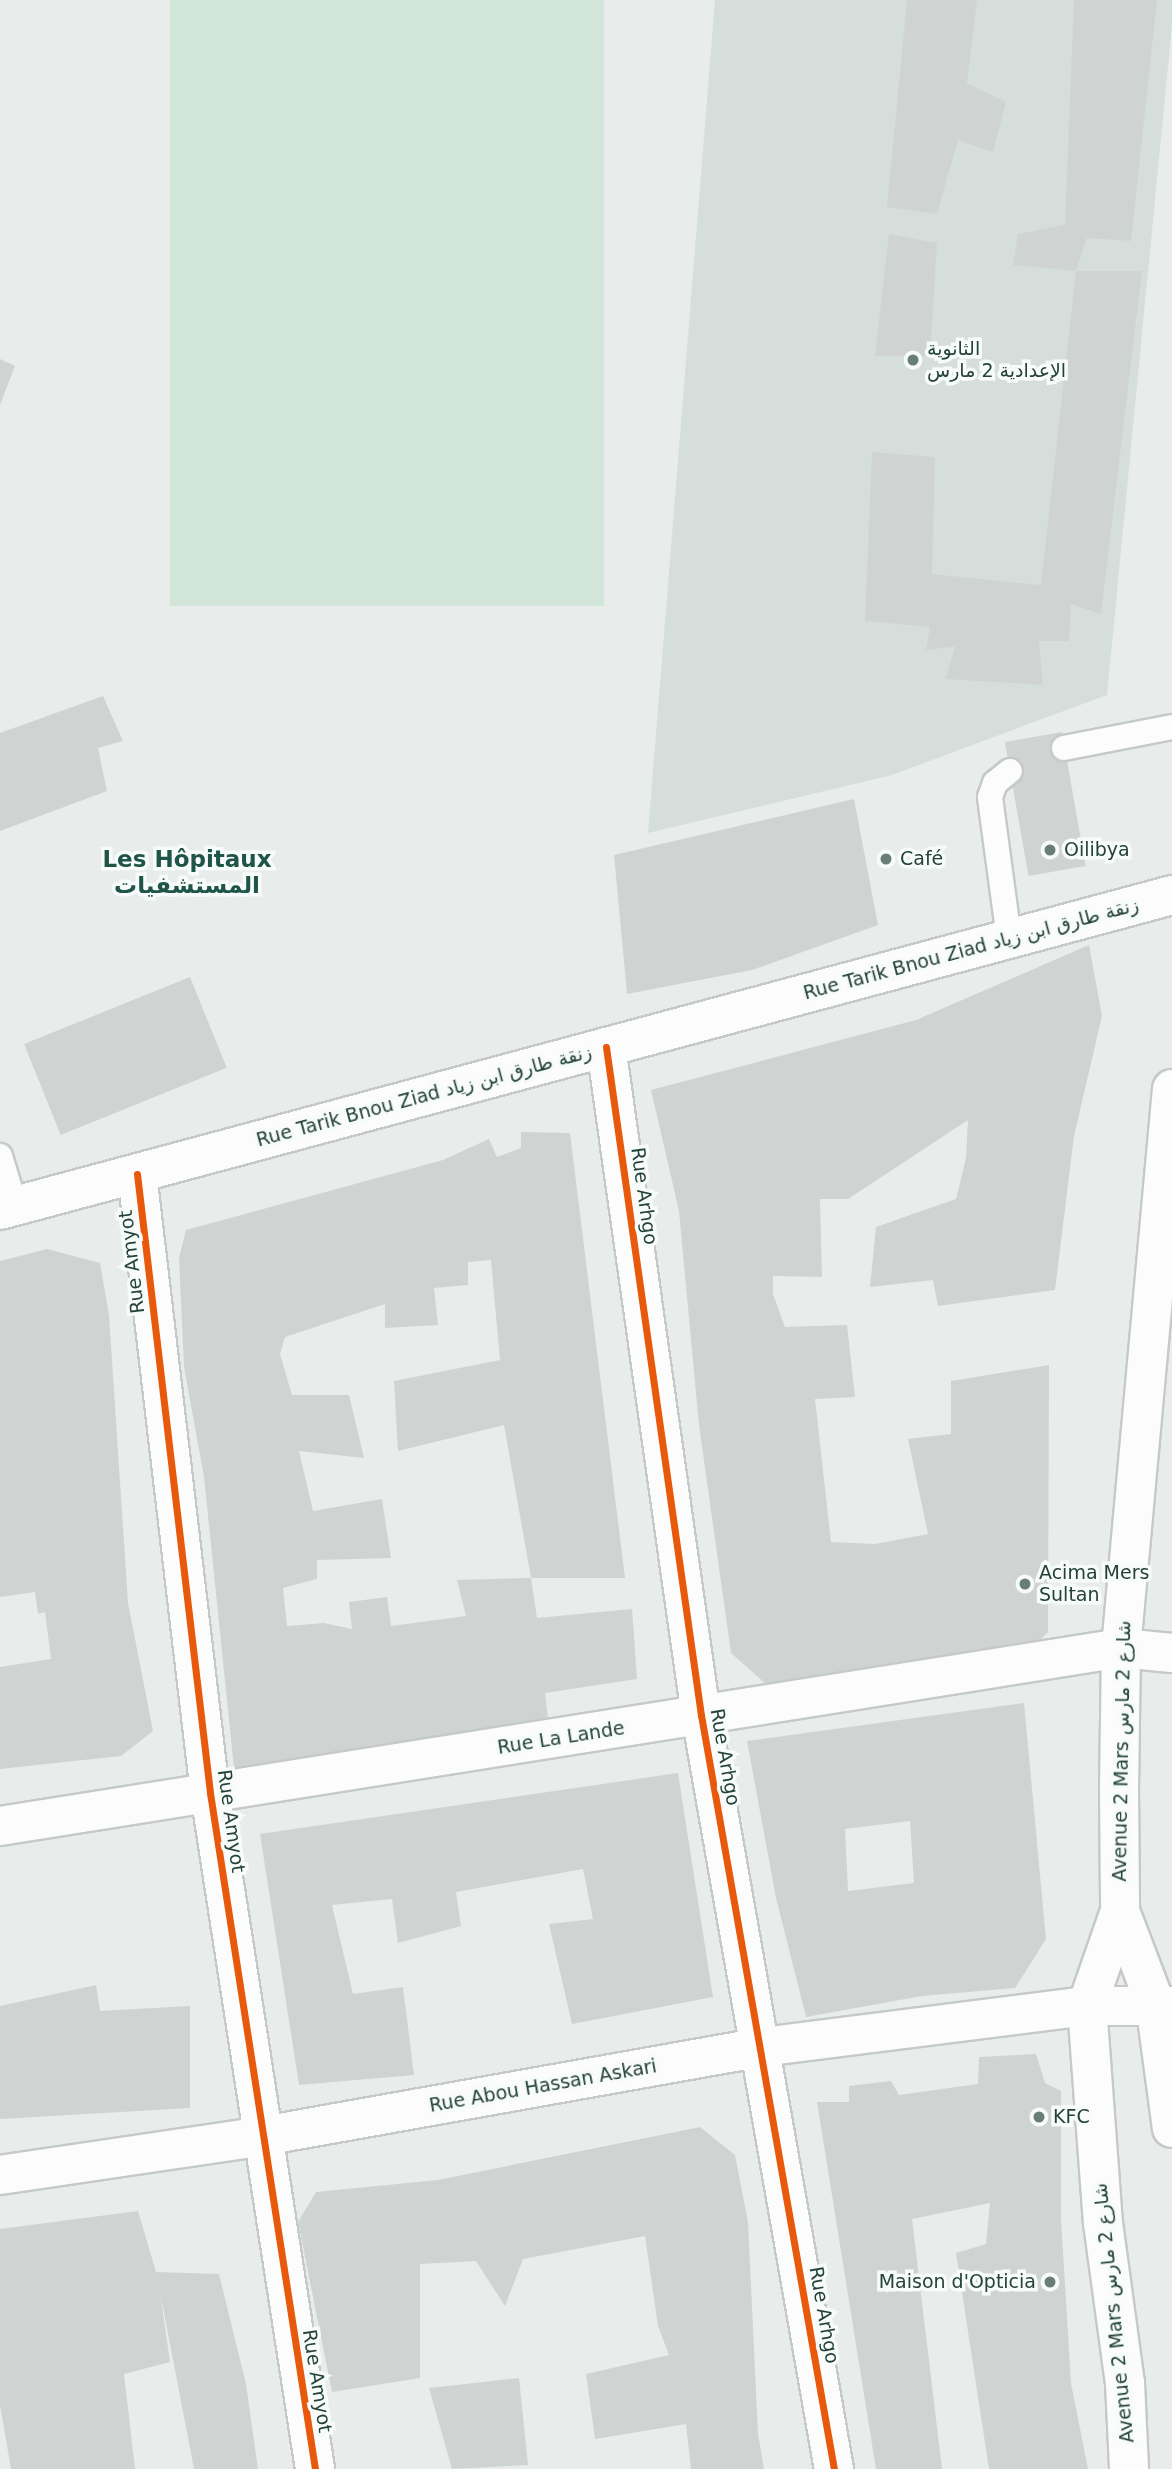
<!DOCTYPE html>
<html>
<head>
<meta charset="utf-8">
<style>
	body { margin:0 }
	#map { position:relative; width:1172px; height:2469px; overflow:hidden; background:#e8edeb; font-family:"DejaVu Sans",Cairo,sans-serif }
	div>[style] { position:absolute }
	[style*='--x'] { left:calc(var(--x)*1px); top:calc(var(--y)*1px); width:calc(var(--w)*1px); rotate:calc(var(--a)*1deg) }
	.built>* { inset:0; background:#d6dedb }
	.green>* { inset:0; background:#d1e6d8; transform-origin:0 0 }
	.building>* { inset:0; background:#cfd4d2; transform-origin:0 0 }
	.roads { filter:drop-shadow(2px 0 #c5cac8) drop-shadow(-2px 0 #c5cac8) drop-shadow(0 2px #c5cac8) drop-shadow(0 -2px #c5cac8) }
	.lane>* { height:24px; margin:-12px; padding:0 12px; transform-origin:12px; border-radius:12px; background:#fcfcfc }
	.street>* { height:38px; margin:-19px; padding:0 19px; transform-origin:19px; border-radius:19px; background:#fcfcfc }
	.secondary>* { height:38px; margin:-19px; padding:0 19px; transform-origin:19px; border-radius:19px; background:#fcfcfc }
	.cycleway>* { height:7px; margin:-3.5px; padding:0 3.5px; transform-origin:3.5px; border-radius:3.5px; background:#e8590c }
	.dots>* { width:19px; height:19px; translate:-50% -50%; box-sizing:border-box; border:4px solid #f7fbf9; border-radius:50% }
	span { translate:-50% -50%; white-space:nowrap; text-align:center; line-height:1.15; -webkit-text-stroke:7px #f7fbf9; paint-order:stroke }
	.poi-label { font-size:19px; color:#24423a }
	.left { translate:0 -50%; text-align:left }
	.right { translate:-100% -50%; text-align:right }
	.street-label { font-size:19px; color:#24423a }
	.quarter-label { font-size:23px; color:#1f5548; font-weight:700 }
</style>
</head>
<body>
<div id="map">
	<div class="built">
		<i style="clip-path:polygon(715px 0,1172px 0,1172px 25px,1107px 695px,892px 775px,648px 833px)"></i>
	</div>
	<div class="green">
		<i style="left:170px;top:0;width:434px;height:606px"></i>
	</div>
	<div class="building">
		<i style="clip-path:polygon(907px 0,977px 0,967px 83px,1006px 102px,993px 152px,958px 140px,937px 214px,887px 207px)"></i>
		<i style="clip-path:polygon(1074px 0,1157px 0,1131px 241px,1087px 238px,1076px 271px,1013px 265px,1018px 234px,1065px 225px)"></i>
		<i style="clip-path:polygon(889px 234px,937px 243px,930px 356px,875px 356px)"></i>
		<i style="clip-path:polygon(1076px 271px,1142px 271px,1101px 614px,1071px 604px,1069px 641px,1039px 641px,1043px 685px,946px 679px,955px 646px,926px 650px,930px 627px,865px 621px,872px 452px,935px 457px,932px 574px,1041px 585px)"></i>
		<i style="clip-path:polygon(0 359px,15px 366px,0 405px)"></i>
		<i style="clip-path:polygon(103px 696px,123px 741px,98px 748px,107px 791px,0 831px,0 733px)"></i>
		<i style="left:1062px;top:732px;width:136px;height:58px;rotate:80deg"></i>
		<i style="clip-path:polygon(854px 799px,878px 925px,752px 970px,627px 994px,614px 855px)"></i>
		<i style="clip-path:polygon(1089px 945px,1102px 1016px,1074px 1136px,1055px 1290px,938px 1306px,933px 1280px,870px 1287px,876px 1227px,956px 1199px,966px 1158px,968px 1120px,848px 1199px,820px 1199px,822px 1277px,773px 1276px,773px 1294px,785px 1327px,847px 1325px,855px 1397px,815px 1399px,831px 1542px,875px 1544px,928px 1534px,908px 1439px,951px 1434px,951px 1381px,1049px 1365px,1048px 1632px,1030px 1650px,766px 1684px,731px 1653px,699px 1425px,679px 1211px,651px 1090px,916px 1020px)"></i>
		<i style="left:190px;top:977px;width:98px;height:179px;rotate:68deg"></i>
		<i style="clip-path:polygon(521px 1132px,570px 1133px,625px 1578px,531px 1578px,504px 1425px,398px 1451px,394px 1381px,500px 1360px,491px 1260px,468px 1262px,468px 1285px,434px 1288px,438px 1325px,385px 1328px,385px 1304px,285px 1337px,280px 1354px,292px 1395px,349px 1395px,364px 1458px,299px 1451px,313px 1511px,382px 1499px,391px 1558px,317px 1560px,317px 1579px,283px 1588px,287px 1626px,324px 1623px,352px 1629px,349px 1602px,387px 1597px,391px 1626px,466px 1616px,457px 1580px,531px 1578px,537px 1618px,632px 1609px,637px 1679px,545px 1693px,549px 1727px,234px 1768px,204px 1477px,184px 1367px,179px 1258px,186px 1230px,443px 1160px,489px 1139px,497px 1157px,521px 1148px)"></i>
		<i style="clip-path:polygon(47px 1249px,100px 1263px,109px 1315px,128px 1603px,153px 1731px,121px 1756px,0 1769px,0 1667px,51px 1659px,45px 1612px,38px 1614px,35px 1592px,0 1597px,0 1261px)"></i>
		<i style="clip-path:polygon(evenodd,1024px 1703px,1046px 1939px,1015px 1988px,922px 1996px,806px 2017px,776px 1898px,747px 1741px,1024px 1703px,910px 1821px,914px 1883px,848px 1891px,845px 1829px,910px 1821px)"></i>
		<i style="clip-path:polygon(678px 1773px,713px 1997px,572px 2024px,549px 1924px,593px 1919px,583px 1869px,456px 1892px,461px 1926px,398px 1943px,392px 1899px,332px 1905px,353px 1994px,403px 1987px,414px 2075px,299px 2085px,260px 1834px)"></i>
		<i style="clip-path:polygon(96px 1985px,100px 2011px,190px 2006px,190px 2108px,0 2119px,0 2006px)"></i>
		<i style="clip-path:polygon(1036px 2054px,1045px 2083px,1061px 2091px,1061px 2219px,1071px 2383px,1088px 2469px,989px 2469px,956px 2253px,986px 2244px,990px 2203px,912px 2219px,942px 2469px,876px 2469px,817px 2102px,849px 2102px,849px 2086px,891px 2081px,899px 2095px,978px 2084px,979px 2057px)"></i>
		<i style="clip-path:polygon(700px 2127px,735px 2155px,748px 2222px,758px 2434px,764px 2469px,691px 2469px,686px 2424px,595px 2439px,586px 2374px,669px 2355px,658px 2326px,645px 2236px,523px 2259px,505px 2306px,476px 2261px,420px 2264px,420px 2378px,332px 2392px,298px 2222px,316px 2192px,438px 2180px)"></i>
		<i style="clip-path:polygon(138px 2211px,156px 2272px,219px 2274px,246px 2384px,258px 2469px,194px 2469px,160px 2292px,170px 2362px,124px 2374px,135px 2469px,11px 2469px,0 2405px,0 2229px)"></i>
		<i style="clip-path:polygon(519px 2378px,528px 2465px,452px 2469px,429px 2388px)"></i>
	</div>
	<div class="roads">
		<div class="lane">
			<i style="--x:1064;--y:748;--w:110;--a:-11"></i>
			<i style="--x:1009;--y:938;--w:142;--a:-97.7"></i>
			<i style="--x:990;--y:797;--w:15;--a:-70"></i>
			<i style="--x:995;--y:783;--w:19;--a:-39"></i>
			<i style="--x:0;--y:1156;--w:52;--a:73.3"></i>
		</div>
		<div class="street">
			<i style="--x:606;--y:1047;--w:675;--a:81.91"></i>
			<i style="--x:701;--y:1715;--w:766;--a:80"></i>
			<i style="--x:137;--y:1174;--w:623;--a:83.27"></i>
			<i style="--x:210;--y:1793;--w:684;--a:81.17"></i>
			<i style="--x:0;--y:1210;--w:1214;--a:-15.04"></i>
			<i style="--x:0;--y:1826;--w:1135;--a:-9.02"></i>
			<i style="--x:1121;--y:1648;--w:51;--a:5.6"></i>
			<i style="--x:0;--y:2175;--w:266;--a:-8.4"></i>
			<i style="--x:263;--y:2136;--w:507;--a:-10.11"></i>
			<i style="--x:762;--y:2047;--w:328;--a:-7.2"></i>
			<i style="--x:1087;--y:2006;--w:85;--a:0"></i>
		</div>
		<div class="secondary">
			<i style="--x:1172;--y:1089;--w:561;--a:95.21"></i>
			<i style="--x:1121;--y:1648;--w:139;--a:90.8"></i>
			<i style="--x:1119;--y:1787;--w:124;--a:89.5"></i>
			<i style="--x:1120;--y:1911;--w:98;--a:69.2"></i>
			<i style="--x:1155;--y:2003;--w:126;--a:82.3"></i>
			<i style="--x:1120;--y:1911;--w:101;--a:109.2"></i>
			<i style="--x:1087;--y:2006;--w:218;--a:85.8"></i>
			<i style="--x:1103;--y:2223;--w:162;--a:82.2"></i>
			<i style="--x:1125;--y:2383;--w:86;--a:87.3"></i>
		</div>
	</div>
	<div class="cycleway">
		<i style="--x:606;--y:1047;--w:675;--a:81.91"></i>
		<i style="--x:701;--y:1715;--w:766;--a:80"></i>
		<i style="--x:137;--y:1174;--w:623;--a:83.27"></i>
		<i style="--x:210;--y:1793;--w:684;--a:81.17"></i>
	</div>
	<div class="dots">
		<i style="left:913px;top:360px;background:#697e78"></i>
		<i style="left:1050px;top:850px;background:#697e78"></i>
		<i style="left:886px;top:859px;background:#697e78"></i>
		<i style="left:1025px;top:1584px;background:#697e78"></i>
		<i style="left:1039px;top:2117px;background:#697e78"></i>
		<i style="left:1050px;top:2282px;background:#697e78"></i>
	</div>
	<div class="poi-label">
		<span class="left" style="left:927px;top:360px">الثانوية<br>الإعدادية 2 مارس</span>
		<span class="left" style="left:1064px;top:850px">Oilibya</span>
		<span class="left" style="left:900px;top:859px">Café</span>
		<span class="left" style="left:1039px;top:1584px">Acima Mers<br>Sultan</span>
		<span class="left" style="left:1053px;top:2117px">KFC</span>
		<span class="right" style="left:1036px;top:2282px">Maison d'Opticia</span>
	</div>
	<div class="street-label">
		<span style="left:971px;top:949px;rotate:-15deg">Rue Tarik Bnou Ziad زنقة طارق ابن زياد</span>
		<span style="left:424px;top:1096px;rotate:-15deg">Rue Tarik Bnou Ziad زنقة طارق ابن زياد</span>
		<span style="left:644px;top:1196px;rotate:82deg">Rue Arhgo</span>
		<span style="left:132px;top:1262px;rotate:-97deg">Rue Amyot</span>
		<span style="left:561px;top:1738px;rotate:-9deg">Rue La Lande</span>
		<span style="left:1122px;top:1751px;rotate:-89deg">Avenue 2 Mars شارع 2 مارس</span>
		<span style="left:725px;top:1757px;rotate:80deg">Rue Arhgo</span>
		<span style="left:231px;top:1821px;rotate:82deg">Rue Amyot</span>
		<span style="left:543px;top:2086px;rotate:-10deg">Rue Abou Hassan Askari</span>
		<span style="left:1114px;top:2313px;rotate:-96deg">Avenue 2 Mars شارع 2 مارس</span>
		<span style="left:824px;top:2315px;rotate:80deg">Rue Arhgo</span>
		<span style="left:317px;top:2381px;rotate:81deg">Rue Amyot</span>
	</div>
	<div class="quarter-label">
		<span style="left:187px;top:872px">Les Hôpitaux<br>المستشفيات</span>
	</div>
</div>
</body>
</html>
